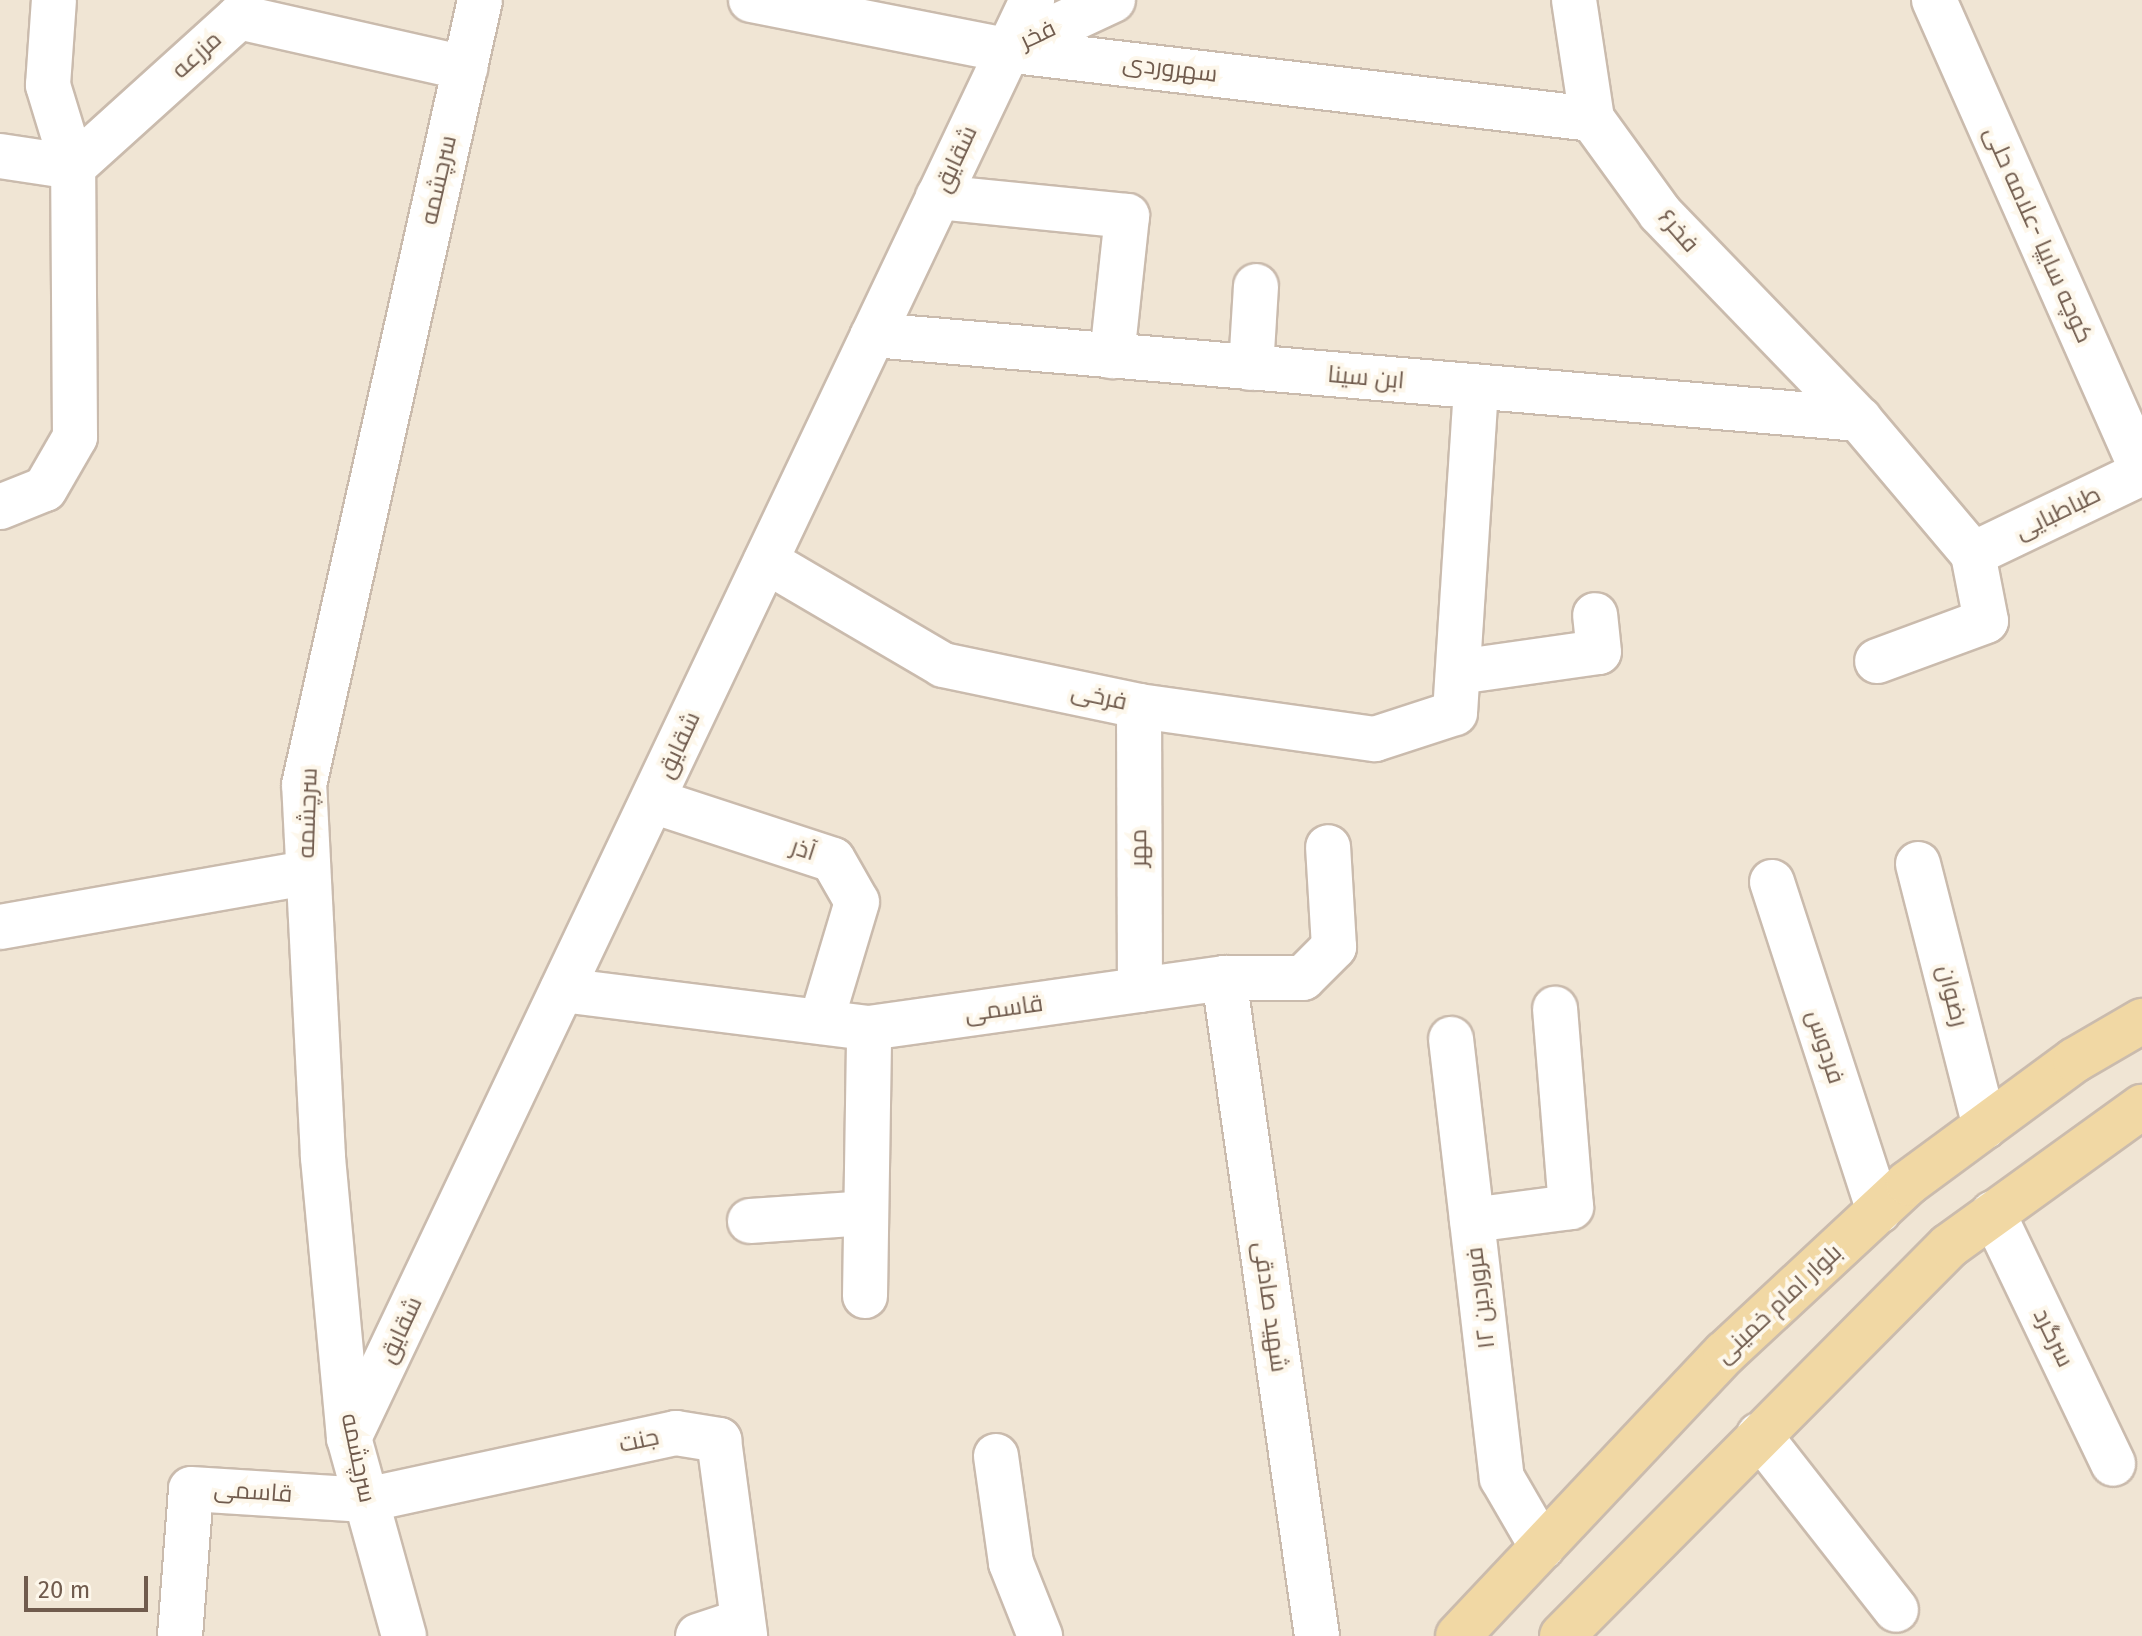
<!DOCTYPE html>
<html>
<head>
<meta charset="utf-8">
<style>
	body { margin:0 }
	#map { position:relative; width:2142px; height:1636px; overflow:hidden; background:#faf2e5; font-family:"Fira Sans",Cairo,sans-serif }
	div>[style] { position:absolute }
	[style*='--x'] { left:calc(var(--x)*1px); top:calc(var(--y)*1px); width:calc(var(--w)*1px); rotate:calc(var(--a)*1deg) }
	.residential>* { inset:0; background:#f0e5d4; transform-origin:0 0 }
	.roads { filter:drop-shadow(2px 0 #cabbad) drop-shadow(-2px 0 #cabbad) drop-shadow(0 2px #cabbad) drop-shadow(0 -2px #cabbad) }
	.street>* { height:44px; margin:-22px; padding:0 22px; transform-origin:22px; border-radius:22px; background:#fff }
	.secondary>* { height:44px; margin:-22px; padding:0 22px; transform-origin:22px; border-radius:22px; background:#fff }
	.primary>* { height:44px; margin:-22px; padding:0 22px; transform-origin:22px; border-radius:22px; background:#f1d8a4 }
	span { translate:-50% -50%; white-space:nowrap; text-align:center; line-height:1.15; -webkit-text-stroke:8px #fdf7eb; paint-order:stroke }
	.street-label { font-size:24px; color:#705b4d }
	.scale { position:absolute; left:24px; top:1576px; width:124px; height:36px; box-sizing:border-box; border:4px solid #705b4d; border-top:0; padding-left:10px; font-size:24px; line-height:28px; white-space:nowrap; color:#705b4d; -webkit-text-stroke:6px #fdf7eb; paint-order:stroke }
</style>
</head>
<body>
<div id="map">
	<div class="residential">
		<i style="left:0;top:0;width:2142px;height:1636px"></i>
	</div>
	<div class="roads">
		<div class="street">
			<i style="--x:751;--y:0;--w:260;--a:11.1"></i>
			<i style="--x:1006;--y:50;--w:590;--a:6.72"></i>
			<i style="--x:1574;--y:0;--w:120;--a:81.4"></i>
			<i style="--x:1592;--y:119;--w:116;--a:54.1"></i>
			<i style="--x:1660;--y:213;--w:286;--a:46"></i>
			<i style="--x:1859;--y:419;--w:177;--a:49.8"></i>
			<i style="--x:1973;--y:554;--w:68;--a:79"></i>
			<i style="--x:1986;--y:621;--w:116;--a:159.8"></i>
			<i style="--x:1934;--y:0;--w:514;--a:66.13"></i>
			<i style="--x:1006;--y:50;--w:118;--a:-25"></i>
			<i style="--x:0;--y:156;--w:74;--a:8.6"></i>
			<i style="--x:73;--y:167;--w:224;--a:-42.1"></i>
			<i style="--x:239;--y:17;--w:232;--a:12.7"></i>
			<i style="--x:938;--y:197;--w:190;--a:5.7"></i>
			<i style="--x:1127;--y:216;--w:141;--a:96.1"></i>
			<i style="--x:873;--y:335;--w:990;--a:4.87"></i>
			<i style="--x:1251;--y:368;--w:82;--a:-86.5"></i>
			<i style="--x:0;--y:507;--w:48;--a:-21.8"></i>
			<i style="--x:45;--y:489;--w:60;--a:-60"></i>
			<i style="--x:75;--y:437;--w:270;--a:-90.4"></i>
			<i style="--x:73;--y:167;--w:86;--a:-107"></i>
			<i style="--x:48;--y:85;--w:85;--a:-86"></i>
			<i style="--x:1973;--y:554;--w:187;--a:-25.6"></i>
			<i style="--x:766;--y:561;--w:205;--a:30.4"></i>
			<i style="--x:943;--y:665;--w:200;--a:11.8"></i>
			<i style="--x:1139;--y:706;--w:238;--a:8"></i>
			<i style="--x:1375;--y:739;--w:84;--a:-18"></i>
			<i style="--x:1455;--y:713;--w:327;--a:-86.3"></i>
			<i style="--x:1458;--y:672;--w:142;--a:-8.1"></i>
			<i style="--x:1599;--y:652;--w:37;--a:-96"></i>
			<i style="--x:1139;--y:706;--w:284;--a:89.8"></i>
			<i style="--x:653;--y:801;--w:189;--a:18.1"></i>
			<i style="--x:833;--y:860;--w:48;--a:60.3"></i>
			<i style="--x:857;--y:902;--w:125;--a:106.7"></i>
			<i style="--x:1918;--y:864;--w:271;--a:75.7"></i>
			<i style="--x:1772;--y:882;--w:346;--a:72"></i>
			<i style="--x:0;--y:927;--w:311;--a:-10"></i>
			<i style="--x:1224;--y:978;--w:665;--a:81.96"></i>
			<i style="--x:562;--y:990;--w:309;--a:7.1"></i>
			<i style="--x:869;--y:1028;--w:359;--a:-8"></i>
			<i style="--x:1224;--y:978;--w:79;--a:0"></i>
			<i style="--x:1303;--y:978;--w:44;--a:-45"></i>
			<i style="--x:1334;--y:947;--w:100;--a:-93.4"></i>
			<i style="--x:1451;--y:1039;--w:442;--a:83.4"></i>
			<i style="--x:1502;--y:1478;--w:80;--a:59.9"></i>
			<i style="--x:1993;--y:1213;--w:278;--a:64.4"></i>
			<i style="--x:1472;--y:1220;--w:100;--a:-7.5"></i>
			<i style="--x:1571;--y:1207;--w:199;--a:-94.6"></i>
			<i style="--x:750;--y:1221;--w:116;--a:-3.9"></i>
			<i style="--x:865;--y:1296;--w:268;--a:-89.1"></i>
			<i style="--x:1759;--y:1435;--w:222;--a:51.9"></i>
			<i style="--x:349;--y:1438;--w:1592;--a:-64.59"></i>
			<i style="--x:996;--y:1456;--w:108;--a:82"></i>
			<i style="--x:1011;--y:1563;--w:79;--a:68.3"></i>
			<i style="--x:180;--y:1636;--w:147;--a:-85.7"></i>
			<i style="--x:191;--y:1489;--w:175;--a:3.6"></i>
			<i style="--x:366;--y:1500;--w:317;--a:-12.2"></i>
			<i style="--x:676;--y:1433;--w:44;--a:9.2"></i>
			<i style="--x:719;--y:1440;--w:198;--a:82.4"></i>
			<i style="--x:698;--y:1636;--w:47;--a:-18.4"></i>
		</div>
		<div class="secondary">
			<i style="--x:404;--y:1636;--w:205;--a:-105.5"></i>
			<i style="--x:349;--y:1438;--w:282;--a:-95.3"></i>
			<i style="--x:323;--y:1157;--w:372;--a:-92.9"></i>
			<i style="--x:304;--y:785;--w:804;--a:-77.36"></i>
		</div>
		<div class="primary">
			<i style="--x:1458;--y:1636;--w:389;--a:-46.7"></i>
			<i style="--x:1725;--y:1353;--w:250;--a:-42.9"></i>
			<i style="--x:1908;--y:1183;--w:207;--a:-36.4"></i>
			<i style="--x:2075;--y:1060;--w:78;--a:-30.2"></i>
			<i style="--x:1562;--y:1636;--w:549;--a:-45.22"></i>
			<i style="--x:1949;--y:1246;--w:238;--a:-35.8"></i>
		</div>
	</div>
	<div class="street-label">
		<span style="left:1038px;top:35px;rotate:-25deg">فخر</span>
		<span style="left:197px;top:55px;rotate:-42deg">مزرعه</span>
		<span style="left:1170px;top:69px;rotate:7deg">سهروردی</span>
		<span style="left:956px;top:159px;rotate:-65deg">شقایق</span>
		<span style="left:439px;top:180px;rotate:-77deg">سرچشمه</span>
		<span style="left:1678px;top:231px;rotate:49deg">فخر۶</span>
		<span style="left:2038px;top:235px;rotate:66deg">کوچه سایپا -علامه حلی</span>
		<span style="left:1366px;top:378px;rotate:5deg">ابن سینا</span>
		<span style="left:2058px;top:513px;rotate:-26deg">طباطبایی</span>
		<span style="left:1099px;top:697px;rotate:12deg">فرخی</span>
		<span style="left:679px;top:745px;rotate:-65deg">شقایق</span>
		<span style="left:308px;top:813px;rotate:-88deg">سرچشمه</span>
		<span style="left:1139px;top:848px;rotate:-90deg">مهر</span>
		<span style="left:803px;top:850px;rotate:18deg">آذر</span>
		<span style="left:1952px;top:996px;rotate:76deg">رضوان</span>
		<span style="left:1004px;top:1009px;rotate:-8deg">قاسمی</span>
		<span style="left:1825px;top:1047px;rotate:72deg">فردوس</span>
		<span style="left:1481px;top:1298px;rotate:-97deg">۱۲ فروردین</span>
		<span style="left:1779px;top:1304px;rotate:-43deg">بلوار امام خمینی</span>
		<span style="left:1270px;top:1307px;rotate:82deg">شهید صادقی</span>
		<span style="left:401px;top:1330px;rotate:-65deg">شقایق</span>
		<span style="left:2053px;top:1338px;rotate:64deg">سرگرد</span>
		<span style="left:639px;top:1441px;rotate:-12deg">جنت</span>
		<span style="left:358px;top:1458px;rotate:78deg">سرچشمه</span>
		<span style="left:253px;top:1492px;rotate:4deg">قاسمی</span>
	</div>
	<div class="scale">20 m</div>
</div>
</body>
</html>
